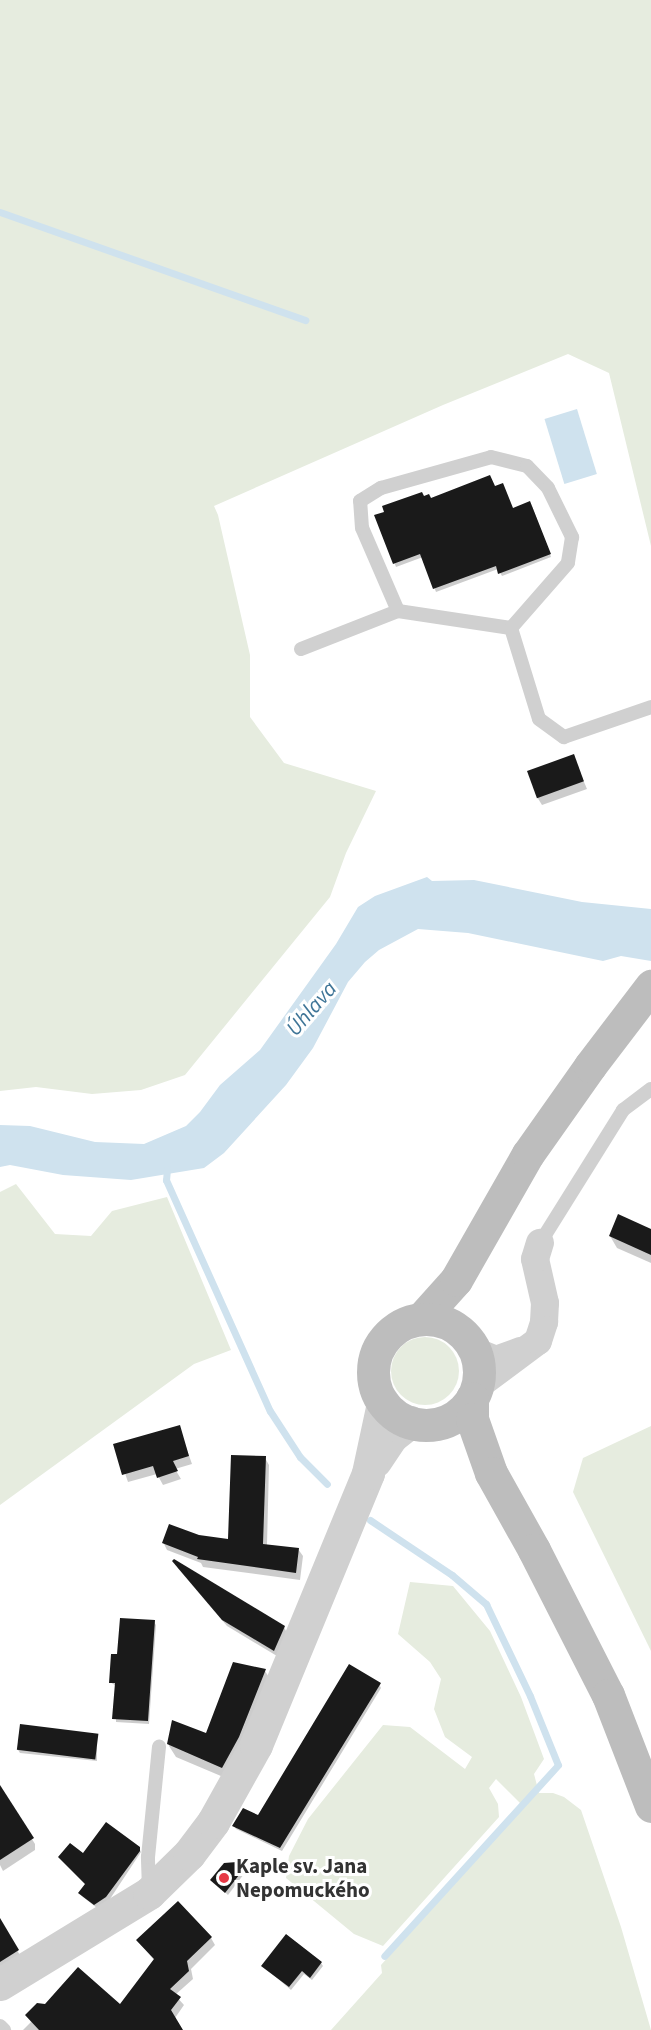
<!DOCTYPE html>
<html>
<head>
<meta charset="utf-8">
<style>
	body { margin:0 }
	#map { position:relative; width:651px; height:2030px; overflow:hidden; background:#fff; font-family:"Source Sans 3",sans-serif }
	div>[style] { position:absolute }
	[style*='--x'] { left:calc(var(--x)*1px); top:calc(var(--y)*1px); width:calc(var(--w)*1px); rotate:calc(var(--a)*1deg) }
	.green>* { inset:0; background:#e6ecdf }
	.round { border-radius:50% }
	.water>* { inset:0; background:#cfe2ee; transform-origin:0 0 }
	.shadow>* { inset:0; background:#0003 }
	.stream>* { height:7px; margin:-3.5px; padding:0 3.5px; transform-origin:3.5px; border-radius:3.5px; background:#cfe2ee }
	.building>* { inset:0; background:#1a1a1a; transform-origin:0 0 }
	.service>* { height:14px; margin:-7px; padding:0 7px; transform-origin:7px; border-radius:7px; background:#d0d0d0 }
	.minor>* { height:28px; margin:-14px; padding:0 14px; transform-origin:14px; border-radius:14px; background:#d0d0d0 }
	.tertiary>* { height:33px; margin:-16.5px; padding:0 16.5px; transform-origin:16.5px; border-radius:16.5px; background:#d0d0d0 }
	.secondary>* { height:33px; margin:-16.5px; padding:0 16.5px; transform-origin:16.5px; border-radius:16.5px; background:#bdbdbd }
	.secondary>.ring { margin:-16.5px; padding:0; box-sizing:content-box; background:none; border:33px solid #bdbdbd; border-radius:50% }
	.dots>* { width:16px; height:16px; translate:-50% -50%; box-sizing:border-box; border:3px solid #fff; border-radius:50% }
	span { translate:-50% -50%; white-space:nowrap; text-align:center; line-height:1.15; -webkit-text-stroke:6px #fff; paint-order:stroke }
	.poi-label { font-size:21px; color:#333; font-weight:700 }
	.left { translate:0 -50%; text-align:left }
	.water-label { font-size:22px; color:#3f7597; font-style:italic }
</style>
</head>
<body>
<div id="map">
	<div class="green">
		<i style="clip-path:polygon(0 0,651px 0,651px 546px,609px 373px,568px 354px,443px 405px,214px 506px,218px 515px,250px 655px,250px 717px,284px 763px,376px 791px,346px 853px,330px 897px,185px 1075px,141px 1090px,92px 1094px,36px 1087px,0 1091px)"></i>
		<i style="clip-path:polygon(16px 1184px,55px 1234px,91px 1236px,112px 1211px,167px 1197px,231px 1350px,194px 1364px,0 1505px,0 1192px)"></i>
		<i class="round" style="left:391px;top:1337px;width:68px;height:68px"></i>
		<i style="clip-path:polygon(651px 1426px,651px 1651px,573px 1492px,583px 1458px)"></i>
		<i style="clip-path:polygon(410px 1582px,453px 1586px,490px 1631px,521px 1697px,544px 1759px,534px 1774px,539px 1793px,553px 1793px,564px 1797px,581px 1810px,621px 1927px,651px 2030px,331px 2030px,382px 1973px,381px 1965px,524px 1807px,496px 1779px,489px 1788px,498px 1804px,499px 1817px,383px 1946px,354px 1934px,286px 1878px,289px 1856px,308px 1819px,383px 1725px,410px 1727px,465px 1769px,472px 1757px,445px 1737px,434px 1709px,441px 1679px,430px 1662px,398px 1634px)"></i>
	</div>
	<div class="water">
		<i style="left:577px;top:409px;width:68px;height:34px;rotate:73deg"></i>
		<i style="clip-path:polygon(427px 877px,432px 881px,474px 880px,582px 902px,651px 909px,651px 961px,621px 956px,603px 961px,468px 933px,418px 929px,379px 950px,365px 962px,348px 982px,313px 1048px,286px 1085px,224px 1153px,204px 1168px,131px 1180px,63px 1175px,10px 1165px,0 1167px,0 1125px,30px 1126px,95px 1142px,144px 1144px,186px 1126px,200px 1112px,220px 1085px,260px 1050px,336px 944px,358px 907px,375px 896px)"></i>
	</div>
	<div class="shadow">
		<i style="clip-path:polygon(495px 488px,513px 509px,532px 506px,551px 557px,502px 576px,498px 569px,436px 592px,423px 557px,396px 567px,376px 516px,424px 497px,431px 500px)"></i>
		<i style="clip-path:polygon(573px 756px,587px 789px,542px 805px,537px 797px)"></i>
		<i style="clip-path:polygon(651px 1231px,651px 1263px,617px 1248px,610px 1236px)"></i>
		<i style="clip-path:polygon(179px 1427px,192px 1464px,175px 1469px,181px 1479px,163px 1485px,157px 1474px,128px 1482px,115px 1445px)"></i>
		<i style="clip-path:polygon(265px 1458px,269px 1465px,267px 1545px,298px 1549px,303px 1556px,300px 1580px,203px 1567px,201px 1563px,167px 1550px,163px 1542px,199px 1537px,230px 1541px)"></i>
		<i style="clip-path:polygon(177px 1567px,284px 1627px,287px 1633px,277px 1656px,227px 1626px)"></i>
		<i style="clip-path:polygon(154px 1622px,156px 1625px,149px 1724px,116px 1722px,116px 1686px,110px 1682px,118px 1656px)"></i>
		<i style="clip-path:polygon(265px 1671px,272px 1682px,228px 1779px,176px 1757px,169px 1746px,173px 1723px,207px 1735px)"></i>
		<i style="clip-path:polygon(379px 1684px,381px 1688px,282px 1851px,236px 1829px,234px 1826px,258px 1817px)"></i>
		<i style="clip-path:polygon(97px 1734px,97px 1761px,20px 1753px,18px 1750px)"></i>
		<i style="clip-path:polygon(0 1788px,35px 1844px,35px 1850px,3px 1871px,0 1865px)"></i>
		<i style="clip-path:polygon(139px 1848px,141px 1852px,108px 1902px,97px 1908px,83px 1897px,80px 1893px,86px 1885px,59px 1857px)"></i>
		<i style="clip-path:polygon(249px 1863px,250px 1866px,228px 1895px,212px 1880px,224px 1864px)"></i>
		<i style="clip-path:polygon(0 1921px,21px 1957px,0 1969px)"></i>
		<i style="clip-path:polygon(211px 1938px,215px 1945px,191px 1969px,193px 1979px,175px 1995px,184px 2005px,175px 2018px,182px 2030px,23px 2030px,31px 2022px,27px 2015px,120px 2007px,154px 1960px,138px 1941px)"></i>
		<i style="clip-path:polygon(321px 1963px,323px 1966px,312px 1980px,304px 1974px,291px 1990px,263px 1966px)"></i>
	</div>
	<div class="stream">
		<i style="--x:0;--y:212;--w:324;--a:19.5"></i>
		<i style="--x:167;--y:1169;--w:11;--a:95"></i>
		<i style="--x:166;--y:1180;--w:253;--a:65.8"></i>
		<i style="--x:270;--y:1411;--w:55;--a:56.9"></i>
		<i style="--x:300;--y:1457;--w:38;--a:45"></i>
		<i style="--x:370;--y:1520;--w:99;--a:33.9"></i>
		<i style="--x:452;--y:1575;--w:45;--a:40.5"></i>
		<i style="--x:486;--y:1604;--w:102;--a:64.4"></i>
		<i style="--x:530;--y:1696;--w:74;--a:67.9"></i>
		<i style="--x:558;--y:1765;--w:258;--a:132.3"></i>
	</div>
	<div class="building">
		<i style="clip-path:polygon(490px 475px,495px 486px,503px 483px,513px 508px,530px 501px,551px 554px,498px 574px,496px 566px,433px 589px,420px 554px,393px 564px,374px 515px,384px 512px,382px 506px,422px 492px,424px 496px,429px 494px,431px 498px)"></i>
		<i style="left:574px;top:754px;width:29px;height:50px;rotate:70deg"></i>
		<i style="clip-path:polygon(618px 1214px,651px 1229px,651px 1255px,609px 1236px)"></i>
		<i style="clip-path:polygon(180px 1425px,189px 1456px,173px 1461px,178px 1471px,157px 1478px,153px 1466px,122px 1475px,113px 1444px)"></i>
		<i style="clip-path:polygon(231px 1455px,266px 1456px,263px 1544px,299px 1548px,296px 1573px,197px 1559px,198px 1557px,162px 1543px,169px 1524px,199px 1535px,228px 1539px)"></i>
		<i style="clip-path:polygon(174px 1559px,285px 1626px,274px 1651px,222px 1620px,172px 1561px)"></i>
		<i style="clip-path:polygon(120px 1618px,155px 1620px,148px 1721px,112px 1719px,115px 1683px,109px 1683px,111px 1654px,117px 1654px)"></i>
		<i style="clip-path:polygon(233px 1662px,266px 1669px,239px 1737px,222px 1768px,167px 1744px,172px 1720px,206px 1733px)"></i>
		<i style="clip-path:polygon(349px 1664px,381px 1683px,280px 1848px,232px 1826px,243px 1808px,258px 1815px)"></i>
		<i style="left:20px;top:1724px;width:79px;height:26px;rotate:7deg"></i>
		<i style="clip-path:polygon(0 1785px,34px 1838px,0 1860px)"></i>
		<i style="clip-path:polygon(106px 1822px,140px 1847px,140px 1851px,106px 1897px,94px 1905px,78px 1893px,85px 1884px,58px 1857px,70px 1843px,83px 1853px)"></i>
		<i style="clip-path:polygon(250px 1861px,225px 1893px,210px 1880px,224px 1863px)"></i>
		<i style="clip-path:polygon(178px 1901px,212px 1937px,187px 1961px,189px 1971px,170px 1989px,181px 1997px,171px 2010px,183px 2030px,39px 2030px,25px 2015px,37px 2003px,45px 2004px,78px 1967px,120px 2004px,154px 1959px,136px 1940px)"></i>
		<i style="clip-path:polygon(0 1918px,19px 1950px,0 1962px)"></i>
		<i style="clip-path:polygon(286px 1934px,322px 1962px,310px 1978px,302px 1971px,289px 1987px,261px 1966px)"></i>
	</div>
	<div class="service">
		<i style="--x:398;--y:611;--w:114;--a:8.6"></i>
		<i style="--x:301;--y:649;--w:104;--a:-21.4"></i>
		<i style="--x:398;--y:611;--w:90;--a:-113.4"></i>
		<i style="--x:362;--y:528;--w:27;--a:-94"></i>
		<i style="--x:360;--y:501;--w:25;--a:-32"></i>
		<i style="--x:381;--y:488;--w:114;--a:-15.7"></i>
		<i style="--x:491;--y:457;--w:37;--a:14"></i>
		<i style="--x:527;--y:466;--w:30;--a:46"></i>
		<i style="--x:548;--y:488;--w:55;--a:63.9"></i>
		<i style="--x:572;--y:537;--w:26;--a:99"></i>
		<i style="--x:568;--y:563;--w:86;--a:131.2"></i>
		<i style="--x:511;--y:628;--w:95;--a:72.9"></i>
		<i style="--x:539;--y:719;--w:31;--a:36"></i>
		<i style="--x:564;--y:737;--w:92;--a:-19"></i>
		<i style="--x:540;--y:1243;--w:157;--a:-58"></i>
		<i style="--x:623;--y:1110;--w:35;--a:-37"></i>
		<i style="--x:149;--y:1889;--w:32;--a:-92"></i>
		<i style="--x:148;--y:1857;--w:111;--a:-84.3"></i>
		<i style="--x:0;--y:2026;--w:6;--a:45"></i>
	</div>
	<div class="minor">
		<i style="--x:474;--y:1351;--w:24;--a:22"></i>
		<i style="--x:496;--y:1360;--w:27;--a:-20"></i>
		<i style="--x:476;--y:1387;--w:77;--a:-36.6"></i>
		<i style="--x:538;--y:1341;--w:20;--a:-72"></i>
		<i style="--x:544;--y:1322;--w:19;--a:-87"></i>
		<i style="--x:545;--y:1303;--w:45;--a:-102.8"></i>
		<i style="--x:535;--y:1259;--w:17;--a:-73"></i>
	</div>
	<div class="tertiary">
		<i style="--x:375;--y:1461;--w:30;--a:-56"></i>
		<i style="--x:392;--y:1436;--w:23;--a:-38"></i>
		<i style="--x:0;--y:1984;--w:175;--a:-31.4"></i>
		<i style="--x:149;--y:1893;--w:56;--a:-44.3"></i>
		<i style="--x:189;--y:1854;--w:40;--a:-53"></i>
		<i style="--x:213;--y:1822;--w:88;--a:-60.8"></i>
		<i style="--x:256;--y:1745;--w:294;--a:-67.6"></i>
		<i style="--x:368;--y:1473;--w:72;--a:-77.9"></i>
	</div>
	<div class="secondary">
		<i style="--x:421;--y:1319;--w:52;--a:-48.1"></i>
		<i style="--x:456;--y:1280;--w:145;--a:-60.3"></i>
		<i style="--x:528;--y:1154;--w:108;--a:-54.8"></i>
		<i style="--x:590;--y:1066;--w:101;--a:-52.7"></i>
		<i class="ring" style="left:373px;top:1319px;width:73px;height:73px"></i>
		<i style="--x:472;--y:1398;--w:21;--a:90"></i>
		<i style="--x:472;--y:1419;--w:57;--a:70.6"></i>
		<i style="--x:491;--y:1473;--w:88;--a:60.8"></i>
		<i style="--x:534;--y:1550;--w:163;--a:63"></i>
		<i style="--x:608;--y:1695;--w:119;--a:68.8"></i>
	</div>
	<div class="dots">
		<i style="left:224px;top:1878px;background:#e63946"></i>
	</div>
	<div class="poi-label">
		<span class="left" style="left:236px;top:1878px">Kaple sv. Jana<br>Nepomuckého</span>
	</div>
	<div class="water-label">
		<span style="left:312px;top:1009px;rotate:-49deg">Úhlava</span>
	</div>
</div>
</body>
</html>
